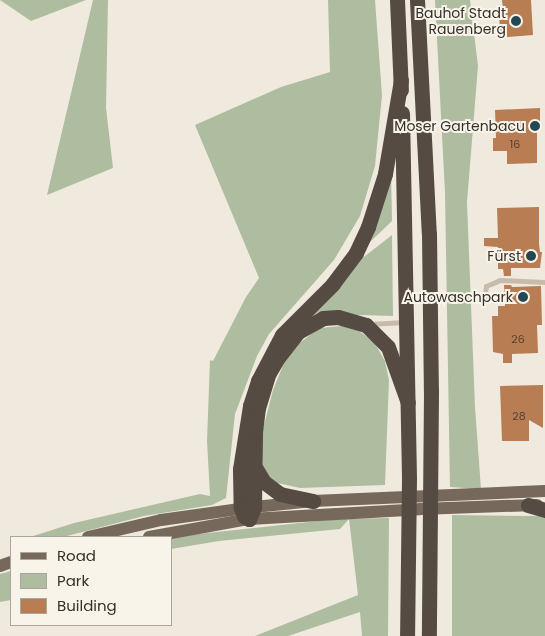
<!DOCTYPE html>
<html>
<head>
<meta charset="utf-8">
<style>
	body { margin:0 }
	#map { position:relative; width:545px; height:636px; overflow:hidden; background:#f0eade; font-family:Poppins,sans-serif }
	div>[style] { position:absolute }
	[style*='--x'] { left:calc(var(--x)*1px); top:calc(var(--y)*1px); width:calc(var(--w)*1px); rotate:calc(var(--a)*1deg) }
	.green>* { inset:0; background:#aebda0 }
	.building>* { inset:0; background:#b97d53 }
	.service>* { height:5px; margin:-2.5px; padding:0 2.5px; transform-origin:2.5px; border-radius:2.5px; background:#c7bcab }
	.primary>* { height:12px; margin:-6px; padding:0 6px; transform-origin:6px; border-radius:6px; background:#76695c }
	.motorway>* { height:15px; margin:-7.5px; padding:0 7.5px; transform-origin:7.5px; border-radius:7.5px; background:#554b42 }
	.dots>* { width:14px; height:14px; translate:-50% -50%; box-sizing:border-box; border:2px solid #f8f4ea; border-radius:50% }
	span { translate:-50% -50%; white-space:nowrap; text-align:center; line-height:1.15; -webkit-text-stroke:4px #f8f4ea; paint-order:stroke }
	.number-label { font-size:11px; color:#564234 }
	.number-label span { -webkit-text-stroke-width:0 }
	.poi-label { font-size:14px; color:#352f2a }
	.right { translate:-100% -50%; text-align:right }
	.legend { position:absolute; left:10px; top:536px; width:162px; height:90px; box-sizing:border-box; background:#f8f4ea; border:1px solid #aaa59d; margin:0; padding:6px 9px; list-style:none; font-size:15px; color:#352f2a }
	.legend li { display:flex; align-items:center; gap:10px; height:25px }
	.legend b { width:25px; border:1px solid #aaa59d }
</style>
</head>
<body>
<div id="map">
	<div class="green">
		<i style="clip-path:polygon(0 0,86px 0,31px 21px)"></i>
		<i style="clip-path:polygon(93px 0,108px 0,106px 108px,113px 168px,47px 195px)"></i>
		<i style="clip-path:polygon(328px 0,375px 0,382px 95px,375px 166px,360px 216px,334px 260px,269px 334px,257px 356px,235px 414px,226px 498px,212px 505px,144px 516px,63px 537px,30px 537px,74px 523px,200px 494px,210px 496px,207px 441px,210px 360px,213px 361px,246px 297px,259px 278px,195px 125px,281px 87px,330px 72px)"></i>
		<i style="clip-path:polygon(435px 0,470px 0,478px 66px,467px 202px,475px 407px,481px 489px,450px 487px,445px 193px)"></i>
		<i style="clip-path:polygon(391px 168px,392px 221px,369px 243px)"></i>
		<i style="clip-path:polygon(392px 235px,393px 316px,359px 315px,299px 325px,351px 267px)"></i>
		<i style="clip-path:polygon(342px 326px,359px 331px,374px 342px,385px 361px,389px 380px,385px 485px,300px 488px,273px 482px,263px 467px,261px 437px,273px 390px,284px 363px,297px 345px,319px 328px)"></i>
		<i style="clip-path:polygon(452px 515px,541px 516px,545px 518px,545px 636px,452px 636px)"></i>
		<i style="clip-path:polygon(389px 518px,388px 636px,362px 636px,360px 612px,288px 636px,255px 636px,358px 595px,349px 519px,340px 529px,219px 541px,171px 549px,170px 537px,336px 519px)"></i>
		<i style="clip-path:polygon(11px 571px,11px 600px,0 602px,0 574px)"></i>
	</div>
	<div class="building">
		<i style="clip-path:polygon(502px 0,531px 0,533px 35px,507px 37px,507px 33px,500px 33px,499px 10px,503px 10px)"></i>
		<i style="clip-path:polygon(540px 108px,540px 130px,537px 130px,537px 163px,507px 164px,507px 151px,493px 151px,493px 138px,496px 138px,495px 110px)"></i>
		<i style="clip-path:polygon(539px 207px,539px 244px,540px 252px,542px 252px,540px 268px,511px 268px,511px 276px,504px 276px,503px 269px,498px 269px,498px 247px,484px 246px,484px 238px,498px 238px,497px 208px)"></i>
		<i style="clip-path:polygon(504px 285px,511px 285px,512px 287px,541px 286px,542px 325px,537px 325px,538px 353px,512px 354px,512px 363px,503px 363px,503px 354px,493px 352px,492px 316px,498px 316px,498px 306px,505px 306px)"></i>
		<i style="clip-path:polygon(543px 385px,543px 428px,529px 420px,529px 441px,502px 441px,500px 386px)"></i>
	</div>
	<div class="service">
		<i style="--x:484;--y:299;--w:13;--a:-81"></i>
		<i style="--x:486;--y:286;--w:15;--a:-23"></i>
		<i style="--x:500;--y:280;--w:45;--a:2.5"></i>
		<i style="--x:369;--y:324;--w:36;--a:-3"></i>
	</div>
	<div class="primary">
		<i style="--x:88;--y:537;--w:75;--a:-13.1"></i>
		<i style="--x:161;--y:520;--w:94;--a:-8"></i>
		<i style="--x:254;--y:507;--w:59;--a:-5.8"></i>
		<i style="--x:313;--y:501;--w:232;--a:-2.5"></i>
		<i style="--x:149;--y:537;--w:102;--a:-10.2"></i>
		<i style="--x:249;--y:519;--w:171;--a:-3.3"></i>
		<i style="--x:420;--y:509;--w:117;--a:-2"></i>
		<i style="--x:0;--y:566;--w:12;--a:-20"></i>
	</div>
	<div class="motorway">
		<i style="--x:397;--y:0;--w:90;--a:87.5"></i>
		<i style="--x:417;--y:0;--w:234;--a:87.1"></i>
		<i style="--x:429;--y:234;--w:158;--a:89.3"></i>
		<i style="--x:431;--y:392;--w:244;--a:90.5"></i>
		<i style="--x:401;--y:80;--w:95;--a:99.7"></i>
		<i style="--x:385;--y:174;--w:56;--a:107.8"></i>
		<i style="--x:368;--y:227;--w:29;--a:115"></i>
		<i style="--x:356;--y:253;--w:39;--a:127"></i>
		<i style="--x:333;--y:284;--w:72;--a:135"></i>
		<i style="--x:282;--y:335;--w:52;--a:117.6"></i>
		<i style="--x:258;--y:381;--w:26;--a:108"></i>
		<i style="--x:250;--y:406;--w:64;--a:99"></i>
		<i style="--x:240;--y:469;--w:39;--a:89"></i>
		<i style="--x:241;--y:508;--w:9;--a:69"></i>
		<i style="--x:244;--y:516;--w:6;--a:31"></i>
		<i style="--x:249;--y:519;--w:13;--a:-67"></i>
		<i style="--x:254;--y:507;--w:75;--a:-89.2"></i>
		<i style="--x:255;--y:432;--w:24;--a:-83"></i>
		<i style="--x:258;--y:408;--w:37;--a:-73"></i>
		<i style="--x:269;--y:373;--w:16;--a:-60"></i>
		<i style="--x:277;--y:359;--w:34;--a:-52"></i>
		<i style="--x:298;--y:332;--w:29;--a:-29"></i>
		<i style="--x:323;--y:318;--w:15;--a:-4"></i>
		<i style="--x:338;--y:317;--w:29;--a:16"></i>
		<i style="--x:366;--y:325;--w:31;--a:45"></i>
		<i style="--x:388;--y:347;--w:59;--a:70.3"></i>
		<i style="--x:402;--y:113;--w:365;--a:88.9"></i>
		<i style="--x:409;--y:478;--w:158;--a:90.7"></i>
		<i style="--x:255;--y:467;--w:17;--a:59"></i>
		<i style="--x:264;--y:482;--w:20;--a:37"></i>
		<i style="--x:280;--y:494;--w:34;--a:12"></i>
		<i style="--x:528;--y:505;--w:18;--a:16"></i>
	</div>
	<div class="dots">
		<i style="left:516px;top:21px;background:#234853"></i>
		<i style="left:535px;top:126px;background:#234853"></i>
		<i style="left:531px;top:256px;background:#234853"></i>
		<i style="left:523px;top:297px;background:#234853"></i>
	</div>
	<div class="number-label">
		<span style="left:515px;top:144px">16</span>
		<span style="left:518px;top:339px">26</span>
		<span style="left:519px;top:416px">28</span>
	</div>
	<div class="poi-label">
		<span class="right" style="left:506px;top:21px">Bauhof Stadt<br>Rauenberg</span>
		<span class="right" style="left:525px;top:126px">Moser Gartenbacu</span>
		<span class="right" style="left:521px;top:256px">Fürst</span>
		<span class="right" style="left:513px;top:297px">Autowaschpark</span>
	</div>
	<ul class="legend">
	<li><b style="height:6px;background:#76695c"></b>Road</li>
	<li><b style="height:14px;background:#aebda0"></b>Park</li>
	<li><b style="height:14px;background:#b97d53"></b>Building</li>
	</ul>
</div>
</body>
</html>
